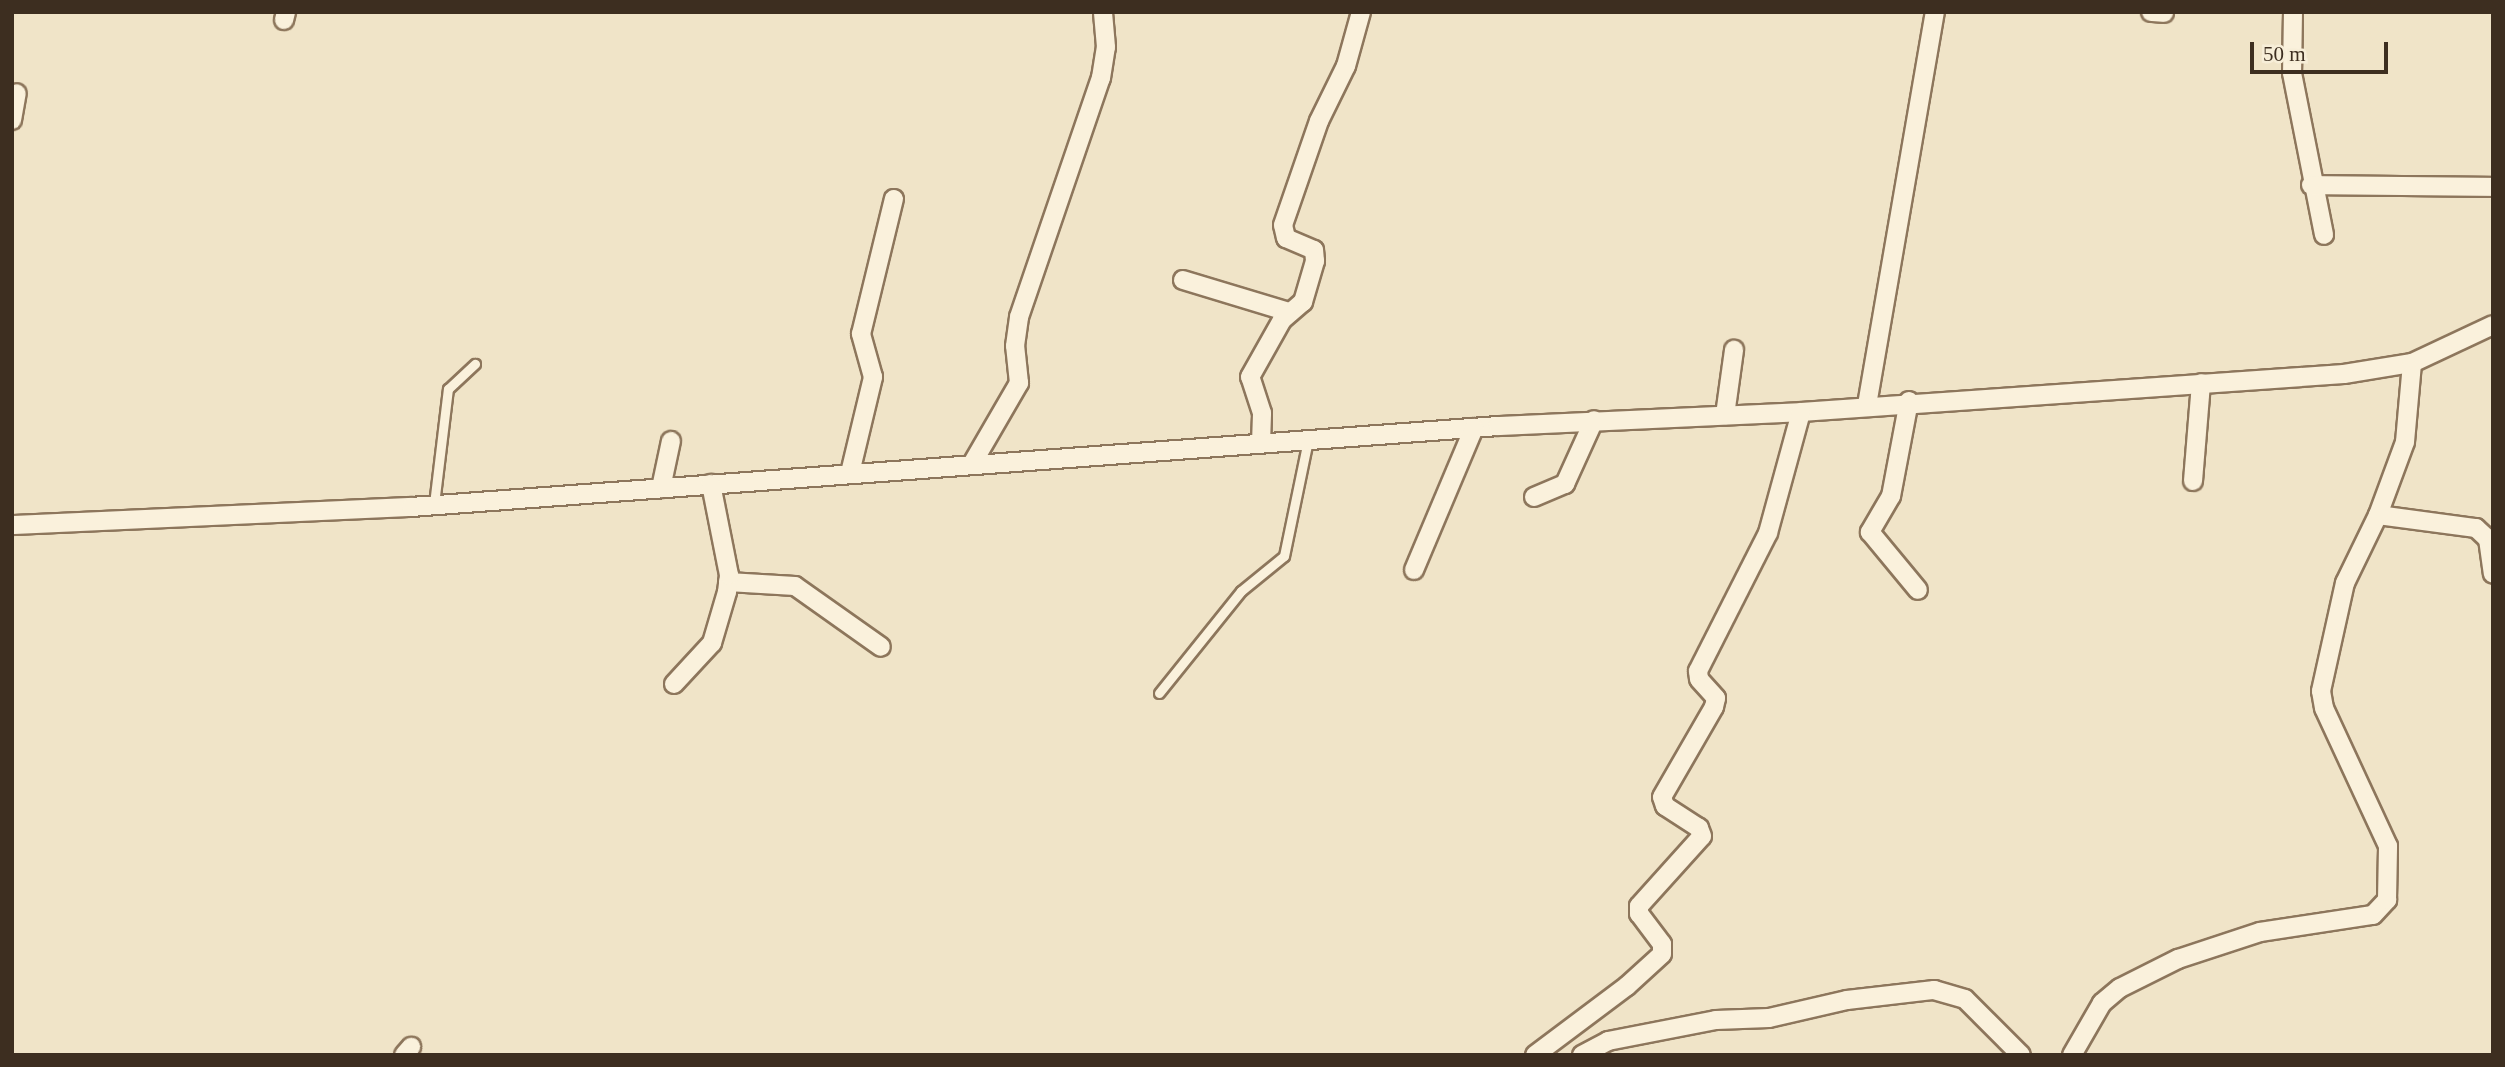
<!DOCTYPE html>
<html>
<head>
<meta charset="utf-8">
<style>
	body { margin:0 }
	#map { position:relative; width:2505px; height:1067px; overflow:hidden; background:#f0e4c8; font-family:Georgia,serif }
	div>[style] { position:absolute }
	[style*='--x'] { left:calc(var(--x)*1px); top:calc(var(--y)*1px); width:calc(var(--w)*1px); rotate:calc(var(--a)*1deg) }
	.roads { filter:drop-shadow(2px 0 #8d765c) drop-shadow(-2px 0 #8d765c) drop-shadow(0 2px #8d765c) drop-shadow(0 -2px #8d765c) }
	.service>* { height:9px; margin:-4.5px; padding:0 4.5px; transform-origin:4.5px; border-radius:4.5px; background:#faf1dc }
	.minor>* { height:18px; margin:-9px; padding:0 9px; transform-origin:9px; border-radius:9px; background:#faf1dc }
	span { translate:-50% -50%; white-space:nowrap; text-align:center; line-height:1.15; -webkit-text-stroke:5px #f7eed8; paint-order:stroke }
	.frame { position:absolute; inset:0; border:14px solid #3d2e20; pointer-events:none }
	.scale { position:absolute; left:2250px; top:42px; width:138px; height:32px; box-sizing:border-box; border:4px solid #3d2e20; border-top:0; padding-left:9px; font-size:21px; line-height:24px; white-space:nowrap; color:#3d2e20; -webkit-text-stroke:5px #f7eed8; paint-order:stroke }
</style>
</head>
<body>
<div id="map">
	<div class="roads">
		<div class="service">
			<i style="--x:434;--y:504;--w:116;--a:-83.1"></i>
			<i style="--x:448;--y:389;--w:37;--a:-43"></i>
			<i style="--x:1159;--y:693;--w:131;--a:-51.2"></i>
			<i style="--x:1241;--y:591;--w:55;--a:-39.1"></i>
			<i style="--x:1284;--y:556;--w:118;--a:-78.3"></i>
		</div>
		<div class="minor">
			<i style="--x:2151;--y:12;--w:13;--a:4"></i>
			<i style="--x:2293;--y:12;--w:61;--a:90.9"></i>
			<i style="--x:2292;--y:73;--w:165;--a:78.8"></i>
			<i style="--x:284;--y:20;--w:8;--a:-76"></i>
			<i style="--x:12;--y:120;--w:27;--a:-80"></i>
			<i style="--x:2311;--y:185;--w:182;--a:0.6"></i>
			<i style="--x:1183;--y:280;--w:111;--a:16.8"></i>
			<i style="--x:1909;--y:401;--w:97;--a:100.7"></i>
			<i style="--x:1891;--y:496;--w:42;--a:120.3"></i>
			<i style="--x:1870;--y:532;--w:75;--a:50.4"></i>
			<i style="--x:1867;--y:405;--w:399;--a:-80.2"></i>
			<i style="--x:1725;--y:415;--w:66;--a:-82.1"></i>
			<i style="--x:1261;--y:443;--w:30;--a:-88"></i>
			<i style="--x:1262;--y:413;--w:38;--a:-108"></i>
			<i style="--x:1250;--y:377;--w:65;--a:-60.7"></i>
			<i style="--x:1282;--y:320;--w:28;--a:-41"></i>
			<i style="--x:1303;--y:302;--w:43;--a:-73.7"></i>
			<i style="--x:1315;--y:261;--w:11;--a:-95"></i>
			<i style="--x:1314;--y:250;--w:30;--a:-157"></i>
			<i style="--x:1286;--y:238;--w:13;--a:-103"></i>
			<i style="--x:1283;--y:225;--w:110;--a:-70.9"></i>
			<i style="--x:1319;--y:121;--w:61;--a:-63.9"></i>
			<i style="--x:1346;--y:66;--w:56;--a:-74.5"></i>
			<i style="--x:972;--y:464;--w:94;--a:-59.9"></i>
			<i style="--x:1019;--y:383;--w:37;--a:-96"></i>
			<i style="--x:1015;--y:346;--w:29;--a:-82"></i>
			<i style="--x:1019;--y:317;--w:253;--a:-71.1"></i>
			<i style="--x:1101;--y:78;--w:31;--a:-81"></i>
			<i style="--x:1106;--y:47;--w:35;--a:-95"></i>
			<i style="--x:850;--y:473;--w:99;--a:-76.5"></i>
			<i style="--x:873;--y:377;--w:45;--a:-105.6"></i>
			<i style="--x:861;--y:334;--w:139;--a:-76.3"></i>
			<i style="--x:2193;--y:481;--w:98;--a:-85.3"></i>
			<i style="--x:661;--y:488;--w:48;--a:-78"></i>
			<i style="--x:1534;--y:497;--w:34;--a:-23"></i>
			<i style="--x:1565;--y:484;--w:70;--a:-65.6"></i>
			<i style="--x:2378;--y:515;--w:99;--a:7.6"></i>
			<i style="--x:2476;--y:528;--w:16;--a:43"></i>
			<i style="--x:2488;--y:539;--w:35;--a:82"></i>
			<i style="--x:12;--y:525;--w:399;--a:-2.6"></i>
			<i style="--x:411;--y:507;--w:1090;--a:-4.26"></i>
			<i style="--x:1498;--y:426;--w:303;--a:-2.6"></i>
			<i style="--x:1801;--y:412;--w:544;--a:-4"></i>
			<i style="--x:2344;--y:374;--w:69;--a:-9.2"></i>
			<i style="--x:2412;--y:363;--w:89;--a:-25.1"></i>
			<i style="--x:1414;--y:570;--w:154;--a:-67.1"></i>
			<i style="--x:728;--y:582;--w:67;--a:3.4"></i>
			<i style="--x:795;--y:586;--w:105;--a:35.3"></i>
			<i style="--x:674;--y:684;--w:56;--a:-47.2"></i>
			<i style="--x:712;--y:643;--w:53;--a:-73.6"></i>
			<i style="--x:727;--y:592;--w:17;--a:-83"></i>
			<i style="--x:729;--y:575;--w:93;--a:-101.2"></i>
			<i style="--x:404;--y:1055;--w:11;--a:-49"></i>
			<i style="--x:1535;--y:1055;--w:115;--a:-36.9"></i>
			<i style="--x:1627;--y:986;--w:47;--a:-42.4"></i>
			<i style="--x:1662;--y:954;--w:10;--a:-90"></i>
			<i style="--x:1662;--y:944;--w:38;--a:-127"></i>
			<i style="--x:1639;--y:914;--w:8;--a:-90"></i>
			<i style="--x:1639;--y:906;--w:94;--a:-48"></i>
			<i style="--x:1702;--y:836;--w:9;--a:-111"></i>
			<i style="--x:1699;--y:828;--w:40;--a:-147.1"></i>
			<i style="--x:1665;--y:806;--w:9;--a:-108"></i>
			<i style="--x:1662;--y:797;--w:104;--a:-60"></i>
			<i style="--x:1714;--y:707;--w:9;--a:-77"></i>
			<i style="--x:1716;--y:698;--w:25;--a:-132"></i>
			<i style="--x:1699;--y:679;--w:8;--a:-97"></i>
			<i style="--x:1698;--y:671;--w:155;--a:-63.1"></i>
			<i style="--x:1768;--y:533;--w:125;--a:-74.7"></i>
			<i style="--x:1582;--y:1055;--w:30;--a:-28"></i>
			<i style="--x:1608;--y:1041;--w:110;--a:-11"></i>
			<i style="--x:1716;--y:1020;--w:53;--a:-2.2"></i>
			<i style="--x:1769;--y:1018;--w:80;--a:-13"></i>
			<i style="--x:1847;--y:1000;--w:88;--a:-6.6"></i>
			<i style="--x:1934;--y:990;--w:32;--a:16"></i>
			<i style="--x:1965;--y:999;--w:79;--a:45"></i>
			<i style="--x:2072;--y:1055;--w:60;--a:-60"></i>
			<i style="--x:2102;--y:1003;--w:23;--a:-40"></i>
			<i style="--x:2120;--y:988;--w:65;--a:-26.6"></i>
			<i style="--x:2178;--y:959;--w:86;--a:-18.2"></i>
			<i style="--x:2260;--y:932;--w:114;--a:-8.6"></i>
			<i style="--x:2373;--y:915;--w:21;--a:-47"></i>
			<i style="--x:2387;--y:900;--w:54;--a:-88.9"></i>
			<i style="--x:2388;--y:846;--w:152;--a:-114.9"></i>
			<i style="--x:2324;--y:708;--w:17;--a:-100"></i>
			<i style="--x:2321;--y:691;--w:111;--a:-77.5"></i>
			<i style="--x:2345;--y:583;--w:76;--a:-64.1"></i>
			<i style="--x:2378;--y:515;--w:78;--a:-69.7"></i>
			<i style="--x:2405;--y:442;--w:79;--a:-84.9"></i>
		</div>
	</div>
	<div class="frame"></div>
	<div class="scale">50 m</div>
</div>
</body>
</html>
